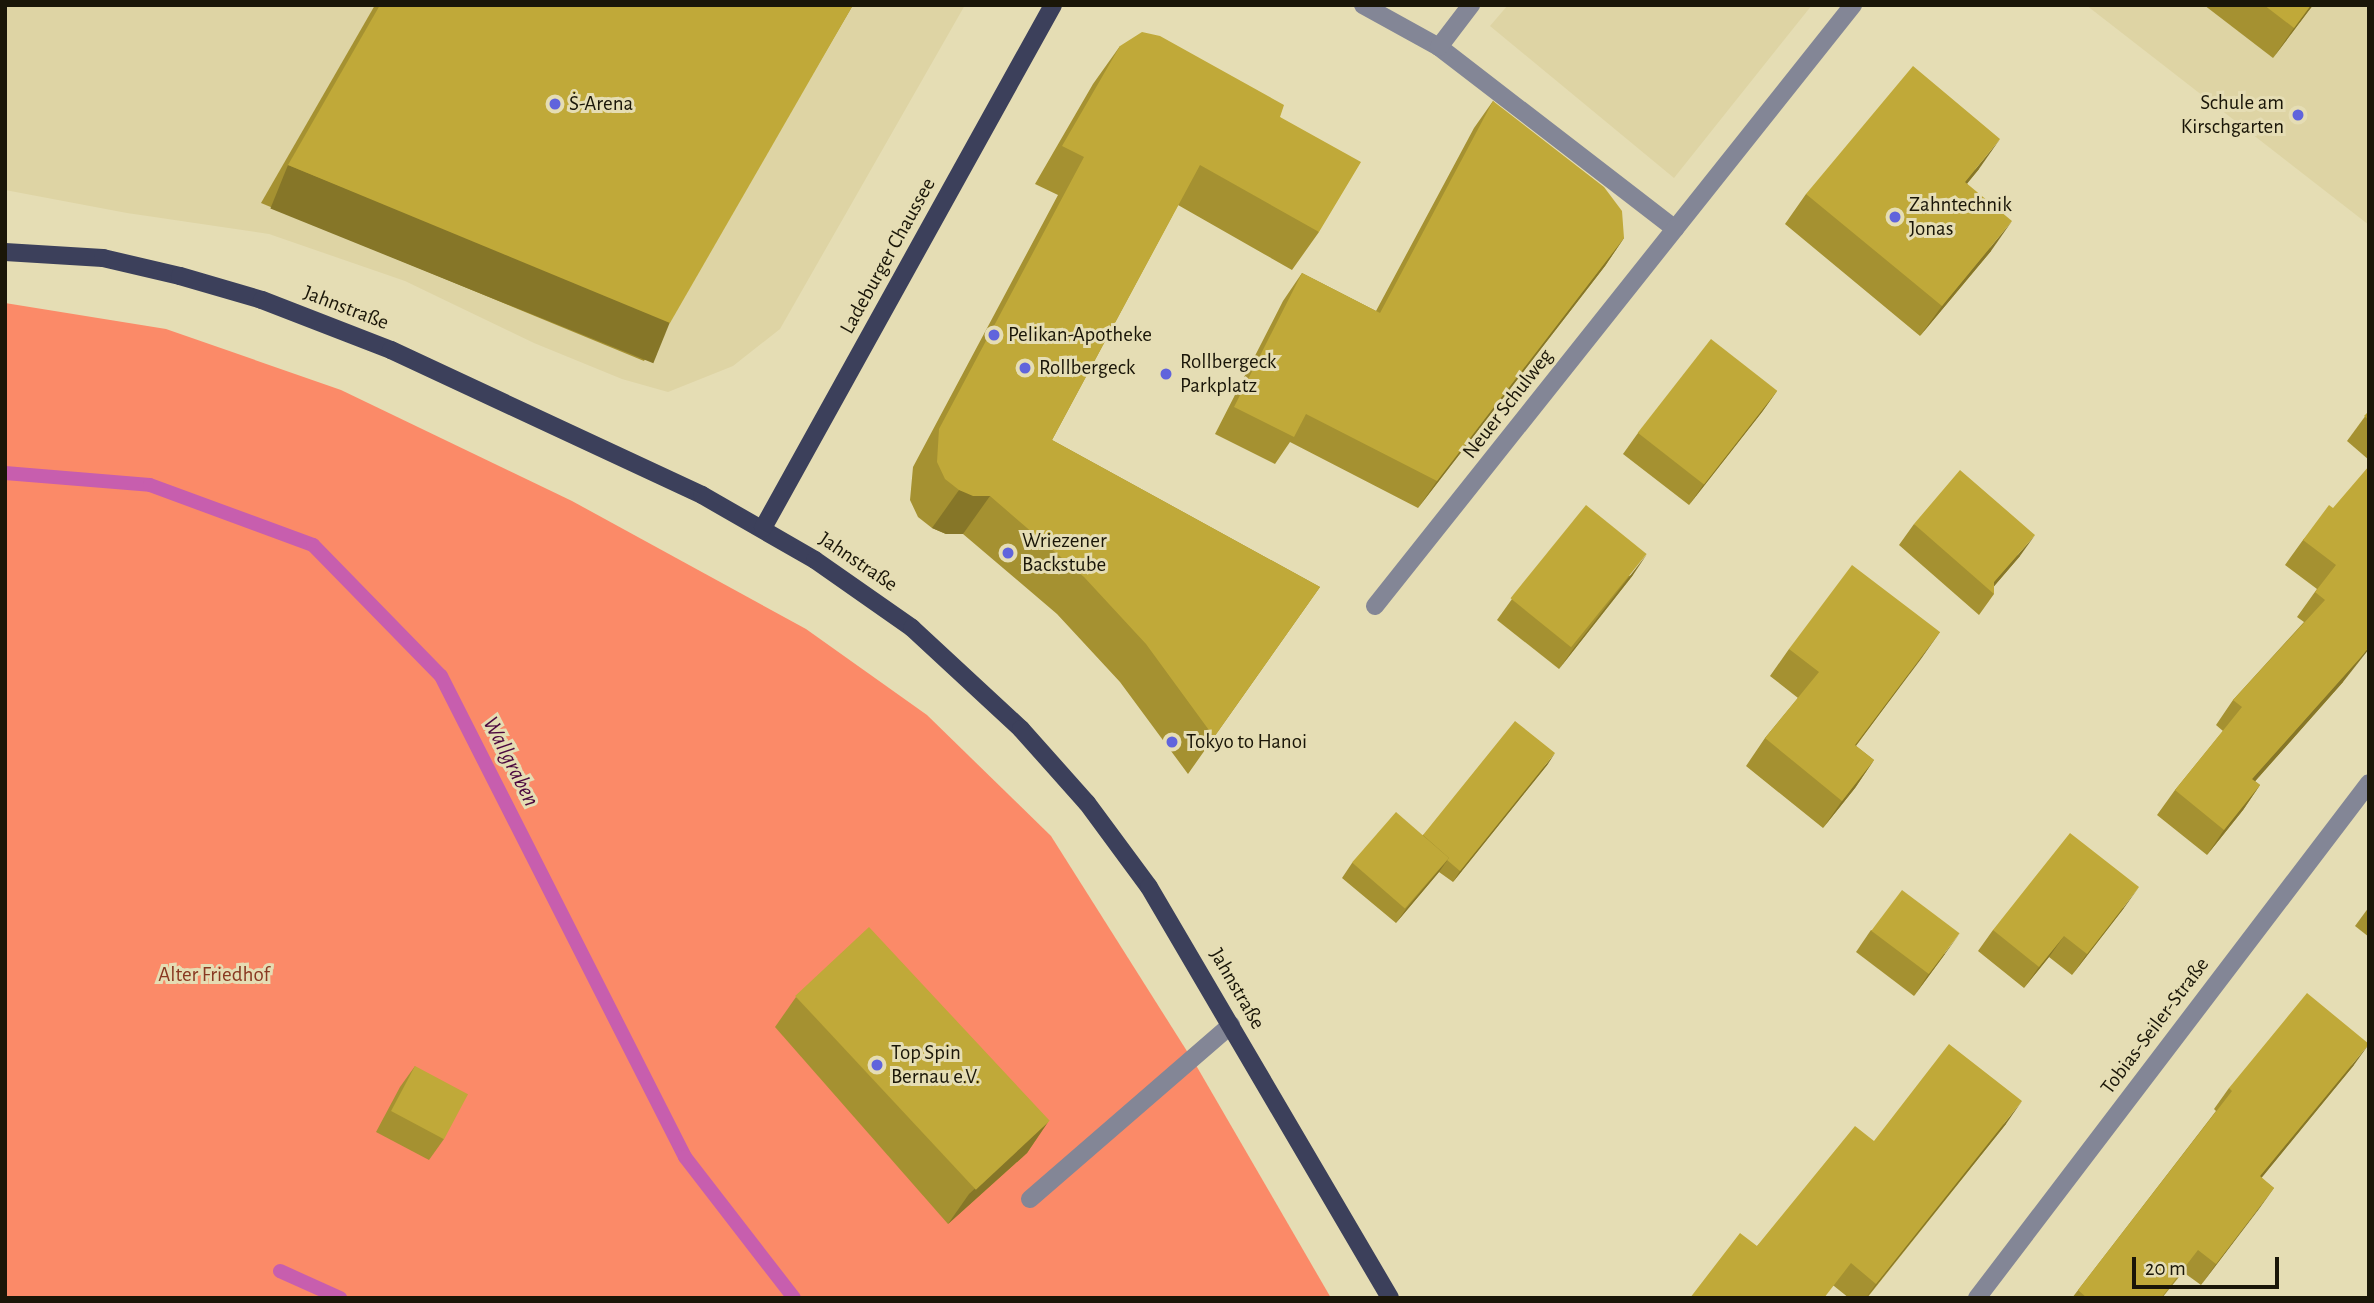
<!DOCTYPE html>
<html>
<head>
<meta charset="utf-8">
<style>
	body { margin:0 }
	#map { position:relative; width:2374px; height:1303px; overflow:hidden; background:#e5ddb4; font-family:"Alegreya Sans",sans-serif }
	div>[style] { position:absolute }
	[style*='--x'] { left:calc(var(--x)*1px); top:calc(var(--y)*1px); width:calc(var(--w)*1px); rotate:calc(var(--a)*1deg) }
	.built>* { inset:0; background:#ded4a4 }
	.green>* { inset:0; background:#fb8a68 }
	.stream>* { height:14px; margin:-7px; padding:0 7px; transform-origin:7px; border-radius:7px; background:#c75eae }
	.minor>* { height:18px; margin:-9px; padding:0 9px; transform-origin:9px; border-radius:9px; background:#838696 }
	.major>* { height:18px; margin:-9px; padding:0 9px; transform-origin:9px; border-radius:9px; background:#3c405b }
	.wall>* { inset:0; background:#a59131 }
	.shaded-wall>* { inset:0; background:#867628; transform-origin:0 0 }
	.building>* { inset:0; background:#c0a939; transform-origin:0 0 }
	.dots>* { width:19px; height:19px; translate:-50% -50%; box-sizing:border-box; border:4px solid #e5ddb4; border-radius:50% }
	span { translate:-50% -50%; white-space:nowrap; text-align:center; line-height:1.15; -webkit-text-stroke:6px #e5ddb4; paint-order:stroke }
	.poi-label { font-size:21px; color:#1a1608 }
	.right { translate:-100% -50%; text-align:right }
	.left { translate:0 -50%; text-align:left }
	.street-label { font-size:21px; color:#1a1608 }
	.park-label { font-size:21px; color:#893921 }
	.water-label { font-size:23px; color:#4b073e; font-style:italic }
	.frame { position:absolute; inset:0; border:7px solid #1a1608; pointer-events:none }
	.scale { position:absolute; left:2132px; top:1257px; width:147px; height:32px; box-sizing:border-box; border:4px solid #1a1608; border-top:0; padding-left:9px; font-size:21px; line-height:24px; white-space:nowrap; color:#1a1608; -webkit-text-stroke:5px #e5ddb4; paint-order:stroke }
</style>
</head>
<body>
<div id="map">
	<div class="built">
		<i style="clip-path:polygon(5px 5px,965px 5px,780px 329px,733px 366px,668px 392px,622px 379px,534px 343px,405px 281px,269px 234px,127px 213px,5px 190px)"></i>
		<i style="clip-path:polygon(1508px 5px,1812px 5px,1674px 178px,1490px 26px)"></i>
		<i style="clip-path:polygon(2086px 5px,2369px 5px,2369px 225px)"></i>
	</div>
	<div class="green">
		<i style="clip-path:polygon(5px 303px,166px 329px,341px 390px,572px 501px,806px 629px,927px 715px,1051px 836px,1197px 1067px,1331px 1298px,5px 1298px)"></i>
	</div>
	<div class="stream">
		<i style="--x:5;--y:473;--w:145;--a:4.7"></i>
		<i style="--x:150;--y:485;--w:174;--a:20.2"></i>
		<i style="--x:313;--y:545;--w:183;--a:45.7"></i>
		<i style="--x:441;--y:676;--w:539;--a:63.1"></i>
		<i style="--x:685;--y:1157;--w:178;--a:52.3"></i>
		<i style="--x:280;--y:1271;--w:66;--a:24.2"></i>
	</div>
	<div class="minor">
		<i style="--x:1363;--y:5;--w:87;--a:28.9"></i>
		<i style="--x:1439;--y:47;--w:298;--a:37.6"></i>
		<i style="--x:1439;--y:47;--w:53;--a:-52.7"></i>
		<i style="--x:1375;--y:606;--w:768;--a:-51.5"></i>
		<i style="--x:1030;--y:1199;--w:266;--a:-40.9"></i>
		<i style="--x:1977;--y:1298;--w:647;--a:-52.72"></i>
	</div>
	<div class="major">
		<i style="--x:5;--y:252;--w:98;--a:3.5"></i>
		<i style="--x:103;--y:258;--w:79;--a:13.2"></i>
		<i style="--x:180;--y:276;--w:85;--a:16.3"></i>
		<i style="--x:262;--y:300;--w:138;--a:21.2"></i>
		<i style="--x:391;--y:350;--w:343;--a:25"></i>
		<i style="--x:702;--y:495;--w:130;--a:29.9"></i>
		<i style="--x:815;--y:560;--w:118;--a:35"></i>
		<i style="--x:912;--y:628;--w:149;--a:42.8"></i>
		<i style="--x:1021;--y:729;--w:99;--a:48.3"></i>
		<i style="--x:1087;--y:803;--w:104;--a:53.6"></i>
		<i style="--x:1149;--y:887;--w:476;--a:59.6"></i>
		<i style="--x:763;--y:528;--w:598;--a:-60.99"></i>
	</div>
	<div class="wall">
		<i style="clip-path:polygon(375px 5px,853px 5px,644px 361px,261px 203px)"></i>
		<i style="clip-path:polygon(2204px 5px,2313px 5px,2273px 58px)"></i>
		<i style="clip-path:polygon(1120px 46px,1280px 117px,1319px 232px,1292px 270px,1178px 205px,1052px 440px,1320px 587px,1188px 774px,1120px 682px,1057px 614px,963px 534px,946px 534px,932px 528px,918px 517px,910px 500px,913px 467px,1058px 195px,1035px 184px,1093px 84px)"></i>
		<i style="clip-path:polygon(1493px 101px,1624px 238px,1605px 266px,1418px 508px,1290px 442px,1275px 464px,1215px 434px,1283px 301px,1302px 273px,1376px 311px,1474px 128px)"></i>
		<i style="clip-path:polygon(1979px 169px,1967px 183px,1991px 251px,1920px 336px,1785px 224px,1806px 194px)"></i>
		<i style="clip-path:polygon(1777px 391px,1762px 412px,1689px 505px,1623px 454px,1638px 433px)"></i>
		<i style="clip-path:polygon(2369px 411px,2369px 460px,2347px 441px)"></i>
		<i style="clip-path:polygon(2333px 508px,2343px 682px,2255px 781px,2260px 785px,2243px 810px,2207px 855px,2157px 815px,2175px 790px,2223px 731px,2216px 725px,2233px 700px,2304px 622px,2297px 617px,2317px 589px,2285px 565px,2303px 540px)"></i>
		<i style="clip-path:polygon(1914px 524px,2020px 556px,1994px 586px,1994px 594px,1979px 615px,1899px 545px)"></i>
		<i style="clip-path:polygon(1633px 575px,1559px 669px,1497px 620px,1512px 599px)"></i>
		<i style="clip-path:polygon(1940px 632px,1856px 746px,1874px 760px,1855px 788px,1823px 828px,1746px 766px,1765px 738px,1798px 698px,1770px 676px,1789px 649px)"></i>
		<i style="clip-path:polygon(1548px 764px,1453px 882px,1439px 872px,1396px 923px,1342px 878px,1352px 863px,1423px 835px)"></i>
		<i style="clip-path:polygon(2369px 907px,2369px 937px,2355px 926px)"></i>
		<i style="clip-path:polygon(2124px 908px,2072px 975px,2049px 957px,2024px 988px,1978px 951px,1993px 930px)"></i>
		<i style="clip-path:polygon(1871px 930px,1945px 954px,1914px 996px,1856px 952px)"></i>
		<i style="clip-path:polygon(796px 997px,1048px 1122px,1027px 1153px,948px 1224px,775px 1027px)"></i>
		<i style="clip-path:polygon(2354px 1065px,2261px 1178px,2274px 1188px,2201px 1285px,2183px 1272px,2162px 1298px,2072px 1298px,2216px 1111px,2214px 1109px,2229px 1088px)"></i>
		<i style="clip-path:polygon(415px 1066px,444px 1139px,429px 1160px,376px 1132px,400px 1087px)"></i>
		<i style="clip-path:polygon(2006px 1124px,1867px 1298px,1849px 1298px,1834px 1286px,1757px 1246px,1874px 1141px)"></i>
	</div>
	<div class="shaded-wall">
		<i style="clip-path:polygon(2311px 5px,2313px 5px,2273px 58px,2294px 28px)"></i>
		<i style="clip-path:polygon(2000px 139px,1979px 169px,1944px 212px,1965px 182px)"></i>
		<i style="left:288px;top:165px;width:413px;height:47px;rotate:22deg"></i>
		<i style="clip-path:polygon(2012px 221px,1991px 251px,1920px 336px,1942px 306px)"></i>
		<i style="clip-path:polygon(1624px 238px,1605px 266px,1418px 508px,1437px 481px)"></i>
		<i style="clip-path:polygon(1777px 391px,1762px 412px,1689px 505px,1704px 484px)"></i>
		<i style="clip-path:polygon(959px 490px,990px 496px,963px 534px,946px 534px,932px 528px)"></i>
		<i style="clip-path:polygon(2035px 535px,2020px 556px,1990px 591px,1994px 582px)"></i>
		<i style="clip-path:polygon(1647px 554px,1633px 575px,1559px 669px,1574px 648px)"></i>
		<i style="clip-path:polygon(1940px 632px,1921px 659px,1836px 772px,1855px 745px)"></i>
		<i style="clip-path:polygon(2369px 647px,2369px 649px,2343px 682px,2235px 804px,2252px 779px)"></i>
		<i style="clip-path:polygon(1555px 753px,1548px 764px,1453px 882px,1460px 871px)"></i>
		<i style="clip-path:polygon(1874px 760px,1855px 788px,1823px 828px,1842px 801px)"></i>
		<i style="clip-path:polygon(2260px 785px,2243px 810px,2207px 855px,2224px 830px)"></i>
		<i style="clip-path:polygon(1449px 858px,1439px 872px,1396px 923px,1406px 909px)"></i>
		<i style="clip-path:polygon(2139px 887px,2124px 908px,2072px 975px,2087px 954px)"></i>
		<i style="clip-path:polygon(1960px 933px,1945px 954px,1914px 996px,1928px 975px)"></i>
		<i style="clip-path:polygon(2064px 936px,2049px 957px,2024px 988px,2039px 967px)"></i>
		<i style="clip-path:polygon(2369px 1044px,2354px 1065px,2245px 1198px,2260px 1176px)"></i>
		<i style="clip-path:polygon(2022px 1101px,2006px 1124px,1866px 1298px,1876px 1284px)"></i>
		<i style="clip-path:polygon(1048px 1122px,1027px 1153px,948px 1224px,969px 1194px)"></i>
		<i style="clip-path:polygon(2274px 1188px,2259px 1209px,2201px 1285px,2216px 1264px)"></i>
	</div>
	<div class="building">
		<i style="clip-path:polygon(380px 5px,853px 5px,670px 323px,288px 165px)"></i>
		<i style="clip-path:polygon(2264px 5px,2311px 5px,2294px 28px)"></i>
		<i style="clip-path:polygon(1142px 32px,1160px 36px,1284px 105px,1280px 117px,1361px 162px,1319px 232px,1200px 165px,1052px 440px,1320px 587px,1214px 737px,1146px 644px,1084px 577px,990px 496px,973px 496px,959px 490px,945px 479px,937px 462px,939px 429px,1084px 157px,1062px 146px,1120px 46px)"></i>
		<i style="clip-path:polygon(1913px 66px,2000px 139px,1965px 182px,2012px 221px,1942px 306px,1806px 194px)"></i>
		<i style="clip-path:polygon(1493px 101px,1604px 187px,1622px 211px,1624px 238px,1437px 481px,1306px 414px,1294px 437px,1234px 407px,1302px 273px,1380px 313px)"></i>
		<i style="left:1711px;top:339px;width:84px;height:119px;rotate:38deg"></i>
		<i style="clip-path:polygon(2369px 411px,2369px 420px,2364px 416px)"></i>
		<i style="clip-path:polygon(2369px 466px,2369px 647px,2361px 657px,2252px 779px,2260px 785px,2224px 830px,2175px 790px,2242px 707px,2233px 700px,2325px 600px,2315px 592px,2336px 565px,2303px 540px,2329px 505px,2333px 508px)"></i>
		<i style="clip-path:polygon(1960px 470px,2035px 535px,1994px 582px,1994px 594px,1914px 524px)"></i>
		<i style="left:1586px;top:505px;width:78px;height:120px;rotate:39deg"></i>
		<i style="clip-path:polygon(1852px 565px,1940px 632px,1855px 745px,1874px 760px,1842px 801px,1765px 738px,1819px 672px,1789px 649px)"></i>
		<i style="clip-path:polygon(1515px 721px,1555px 753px,1460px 871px,1447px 860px,1449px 858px,1423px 835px)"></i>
		<i style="left:1396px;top:812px;width:70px;height:67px;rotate:41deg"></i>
		<i style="clip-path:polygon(2070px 833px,2139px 887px,2087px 954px,2064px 936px,2039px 967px,1993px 930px)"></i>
		<i style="left:1902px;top:890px;width:72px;height:51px;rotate:37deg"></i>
		<i style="left:869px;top:927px;width:265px;height:101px;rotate:47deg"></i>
		<i style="clip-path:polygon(2307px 993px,2369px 1044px,2260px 1176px,2274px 1188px,2216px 1264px,2198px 1250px,2161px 1298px,2087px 1298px,2078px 1290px,2232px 1091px,2229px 1088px)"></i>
		<i style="clip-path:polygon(1949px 1044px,2022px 1101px,1876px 1284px,1851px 1263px,1824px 1298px,1690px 1298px,1740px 1233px,1757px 1246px,1855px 1126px,1874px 1141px)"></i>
		<i style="left:415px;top:1066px;width:60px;height:51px;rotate:28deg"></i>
	</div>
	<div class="dots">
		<i style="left:555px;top:104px;background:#6064dc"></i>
		<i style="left:2298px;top:115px;background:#6064dc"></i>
		<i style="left:1895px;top:217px;background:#6064dc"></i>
		<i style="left:994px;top:335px;background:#6064dc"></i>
		<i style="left:1025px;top:368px;background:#6064dc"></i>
		<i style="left:1166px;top:374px;background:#6064dc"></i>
		<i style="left:1008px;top:553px;background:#6064dc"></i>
		<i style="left:1172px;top:742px;background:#6064dc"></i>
		<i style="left:877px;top:1065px;background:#6064dc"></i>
	</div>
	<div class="poi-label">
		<span class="right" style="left:2284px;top:115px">Schule am<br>Kirschgarten</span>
		<span class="left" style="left:569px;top:104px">Ṡ-Arena</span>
		<span class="left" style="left:1909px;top:217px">Zahntechnik<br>Jonas</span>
		<span class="left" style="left:1008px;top:335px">Pelikan-Apotheke</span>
		<span class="left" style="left:1180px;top:374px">Rollbergeck<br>Parkplatz</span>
		<span class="left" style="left:1039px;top:368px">Rollbergeck</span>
		<span class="left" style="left:1022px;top:553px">Wriezener<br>Backstube</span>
		<span class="left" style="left:1186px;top:742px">Tokyo to Hanoi</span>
		<span class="left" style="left:891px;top:1065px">Top Spin<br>Bernau e.V.</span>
	</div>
	<div class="street-label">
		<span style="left:888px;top:256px;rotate:-61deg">Ladeburger Chaussee</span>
		<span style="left:346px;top:308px;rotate:21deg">Jahnstraße</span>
		<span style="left:1508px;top:404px;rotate:-52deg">Neuer Schulweg</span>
		<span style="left:858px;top:562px;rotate:34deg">Jahnstraße</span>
		<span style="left:1237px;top:989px;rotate:60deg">Jahnstraße</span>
		<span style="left:2155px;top:1026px;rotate:-53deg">Tobias-Seiler-Straße</span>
	</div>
	<div class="park-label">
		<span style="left:214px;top:975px">Alter Friedhof</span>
	</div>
	<div class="water-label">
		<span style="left:510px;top:762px;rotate:63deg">Wallgraben</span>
	</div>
	<div class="frame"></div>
	<div class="scale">20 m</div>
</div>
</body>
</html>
